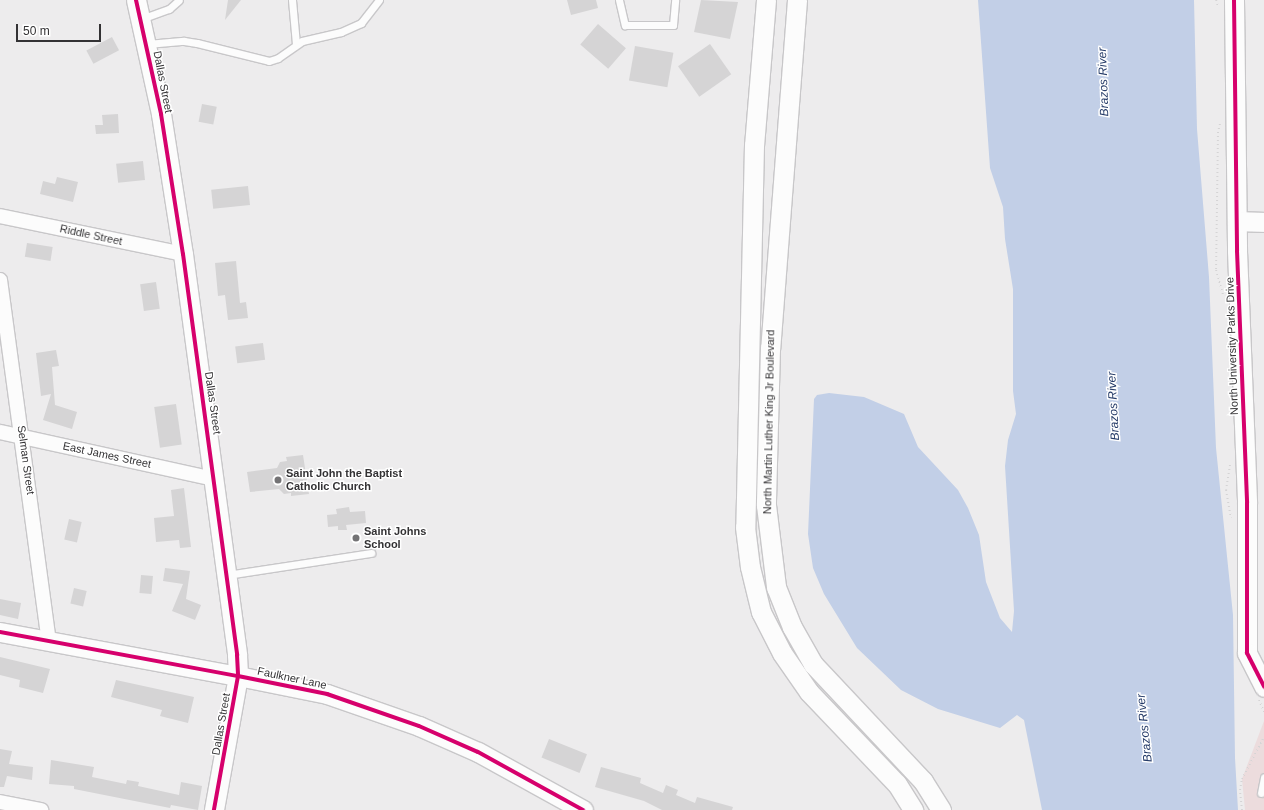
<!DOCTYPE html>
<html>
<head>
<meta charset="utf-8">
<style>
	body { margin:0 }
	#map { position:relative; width:1264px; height:810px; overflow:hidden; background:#edeced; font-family:Helvetica,sans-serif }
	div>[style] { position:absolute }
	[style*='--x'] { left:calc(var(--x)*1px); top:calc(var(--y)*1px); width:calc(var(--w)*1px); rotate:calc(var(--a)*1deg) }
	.green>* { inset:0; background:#ecdcdd }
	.water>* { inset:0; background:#c2cfe7 }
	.building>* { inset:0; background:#d5d4d5; transform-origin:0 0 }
	.path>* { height:2px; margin-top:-1px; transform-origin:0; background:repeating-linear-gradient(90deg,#d5d4d5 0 1px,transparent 0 4px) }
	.roads { filter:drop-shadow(1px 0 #c8c7c9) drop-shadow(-1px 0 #c8c7c9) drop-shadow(0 1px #c8c7c9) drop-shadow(0 -1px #c8c7c9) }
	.lane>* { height:7px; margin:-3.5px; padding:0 3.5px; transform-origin:3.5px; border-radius:3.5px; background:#fcfcfc }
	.street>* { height:14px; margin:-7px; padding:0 7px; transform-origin:7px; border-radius:7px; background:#fcfcfc }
	.secondary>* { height:19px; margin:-9.5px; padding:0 9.5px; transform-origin:9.5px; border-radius:9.5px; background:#fcfcfc }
	.cycleway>* { height:4px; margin:-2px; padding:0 2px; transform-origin:2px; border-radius:2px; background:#d6006c }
	.dots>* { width:11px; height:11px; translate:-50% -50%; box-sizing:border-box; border:2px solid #fff; border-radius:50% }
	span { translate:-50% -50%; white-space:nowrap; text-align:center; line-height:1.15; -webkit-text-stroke:3px #fff; paint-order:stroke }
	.street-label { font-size:11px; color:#333234 }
	.poi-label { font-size:11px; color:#333234; font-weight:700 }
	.left { translate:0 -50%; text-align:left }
	.water-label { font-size:12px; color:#253b68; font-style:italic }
	.scale { position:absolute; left:16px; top:24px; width:85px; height:18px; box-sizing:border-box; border:2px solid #333234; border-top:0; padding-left:5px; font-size:12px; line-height:14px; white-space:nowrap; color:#333234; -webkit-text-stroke:3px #fff; paint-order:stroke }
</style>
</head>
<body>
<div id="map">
	<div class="green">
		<i style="clip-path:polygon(1264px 721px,1264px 810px,1245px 810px,1242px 779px)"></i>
	</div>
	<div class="water">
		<i style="clip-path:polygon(978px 0,1194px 0,1197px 129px,1209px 277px,1216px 448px,1233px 615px,1235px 758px,1238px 810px,1042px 810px,1024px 720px,1017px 715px,1000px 728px,938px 709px,901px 690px,857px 648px,824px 594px,813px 568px,808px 534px,814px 399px,817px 395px,829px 393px,864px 397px,904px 414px,918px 447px,958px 490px,968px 508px,979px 535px,986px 582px,1000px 618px,1012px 632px,1014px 611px,1005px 466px,1008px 440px,1016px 414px,1013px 391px,1013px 289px,1005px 239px,1003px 207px,990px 168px)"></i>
	</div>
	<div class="building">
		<i style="clip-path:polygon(228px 0,241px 0,225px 20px)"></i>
		<i style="clip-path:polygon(567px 0,596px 0,598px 8px,571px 15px)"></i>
		<i style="clip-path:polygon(701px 0,738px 2px,730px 39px,694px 32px)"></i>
		<i style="left:598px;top:24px;width:37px;height:27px;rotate:41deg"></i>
		<i style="left:112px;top:37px;width:15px;height:29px;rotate:62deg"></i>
		<i style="left:710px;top:44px;width:37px;height:39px;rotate:55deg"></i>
		<i style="left:635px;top:46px;width:39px;height:35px;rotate:10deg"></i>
		<i style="left:202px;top:104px;width:15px;height:18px;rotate:11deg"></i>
		<i style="clip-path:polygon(118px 114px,119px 133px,96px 134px,95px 125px,103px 125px,102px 115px)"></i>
		<i style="left:143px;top:161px;width:19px;height:27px;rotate:84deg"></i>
		<i style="clip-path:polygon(57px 177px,78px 182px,73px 202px,40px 194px,43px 181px,55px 184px)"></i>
		<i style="left:248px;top:186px;width:19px;height:37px;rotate:84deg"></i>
		<i style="left:27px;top:243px;width:26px;height:14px;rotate:9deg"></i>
		<i style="clip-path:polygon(236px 261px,240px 303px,246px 302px,248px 318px,228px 320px,225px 295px,218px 296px,215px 263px)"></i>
		<i style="left:156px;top:282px;width:27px;height:16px;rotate:82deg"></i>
		<i style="left:263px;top:343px;width:17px;height:28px;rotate:83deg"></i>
		<i style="clip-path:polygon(56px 350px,59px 366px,52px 367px,55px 405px,77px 412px,72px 429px,43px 420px,51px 394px,41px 396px,36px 353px)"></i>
		<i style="left:176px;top:404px;width:41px;height:22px;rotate:82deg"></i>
		<i style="clip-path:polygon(303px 455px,309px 494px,291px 496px,291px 493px,284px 494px,279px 489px,250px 492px,247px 472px,277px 468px,280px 462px,287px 461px,286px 457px)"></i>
		<i style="clip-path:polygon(184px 488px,191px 547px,180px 548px,179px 540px,156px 542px,154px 518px,174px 516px,171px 490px)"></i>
		<i style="clip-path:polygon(349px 507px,350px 512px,365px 511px,366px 523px,346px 525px,347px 530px,338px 530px,338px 526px,328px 527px,327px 515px,337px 514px,336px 509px)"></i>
		<i style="left:69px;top:519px;width:13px;height:21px;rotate:13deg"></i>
		<i style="clip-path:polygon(165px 568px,190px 571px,186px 599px,201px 605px,195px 620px,172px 611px,183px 584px,163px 581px)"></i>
		<i style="left:141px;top:575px;width:12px;height:18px;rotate:5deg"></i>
		<i style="left:74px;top:588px;width:13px;height:16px;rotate:13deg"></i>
		<i style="clip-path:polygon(0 599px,21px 603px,18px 619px,0 615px)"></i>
		<i style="clip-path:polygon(0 657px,50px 669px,43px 693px,19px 687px,20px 680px,0 675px)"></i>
		<i style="clip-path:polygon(116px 680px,194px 697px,188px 723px,160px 716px,162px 710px,111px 697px)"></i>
		<i style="left:549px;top:739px;width:41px;height:20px;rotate:22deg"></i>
		<i style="clip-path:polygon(0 749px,12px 751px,9px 764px,33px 767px,32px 780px,7px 776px,4px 787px,0 787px)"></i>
		<i style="clip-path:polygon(51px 760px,94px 767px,92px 777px,126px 784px,127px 780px,139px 782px,138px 786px,179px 795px,181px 782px,202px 786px,198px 810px,171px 805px,170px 808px,74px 789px,74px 786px,49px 784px)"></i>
		<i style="clip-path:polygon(601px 767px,641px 778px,640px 783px,663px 793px,666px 785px,678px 790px,676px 795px,695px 803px,697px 797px,733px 807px,732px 810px,662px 810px,644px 801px,595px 787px)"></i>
	</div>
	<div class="path">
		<i style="--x:1216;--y:0;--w:6;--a:72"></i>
		<i style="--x:1220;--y:124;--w:8;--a:104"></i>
		<i style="--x:1218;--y:132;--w:138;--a:90.8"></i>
		<i style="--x:1216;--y:270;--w:26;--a:74"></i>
		<i style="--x:1230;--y:465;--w:25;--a:99"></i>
		<i style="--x:1226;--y:490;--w:28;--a:80"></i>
		<i style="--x:1259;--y:700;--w:13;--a:67"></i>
		<i style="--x:1242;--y:810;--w:20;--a:-96"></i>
		<i style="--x:1240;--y:790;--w:11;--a:-80"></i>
		<i style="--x:1242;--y:779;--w:47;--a:-62.4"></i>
	</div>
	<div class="roads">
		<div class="lane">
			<i style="--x:292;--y:0;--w:44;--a:84.8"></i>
			<i style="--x:619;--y:0;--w:26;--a:77"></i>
			<i style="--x:625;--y:25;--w:48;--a:0"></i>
			<i style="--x:673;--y:25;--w:25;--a:-85"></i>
			<i style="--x:141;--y:19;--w:30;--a:-20"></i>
			<i style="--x:169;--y:9;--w:13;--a:-42"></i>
			<i style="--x:147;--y:44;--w:37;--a:-5"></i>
			<i style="--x:184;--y:41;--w:13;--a:9"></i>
			<i style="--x:197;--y:43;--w:74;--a:14"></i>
			<i style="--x:269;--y:61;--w:9;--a:-18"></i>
			<i style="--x:278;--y:58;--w:29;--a:-35"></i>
			<i style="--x:302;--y:41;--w:40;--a:-13"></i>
			<i style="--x:341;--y:32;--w:22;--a:-24"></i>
			<i style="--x:361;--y:23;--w:29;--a:-52"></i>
			<i style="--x:227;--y:575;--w:146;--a:-8.7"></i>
			<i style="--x:1261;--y:793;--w:16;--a:-79"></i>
		</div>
		<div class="street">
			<i style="--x:0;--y:216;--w:187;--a:11.7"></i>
			<i style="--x:0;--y:280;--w:364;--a:82.3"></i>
			<i style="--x:0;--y:432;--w:219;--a:12.4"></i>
			<i style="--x:0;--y:802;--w:42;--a:11"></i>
		</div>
		<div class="secondary">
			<i style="--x:136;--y:0;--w:117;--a:77.6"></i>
			<i style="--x:161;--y:114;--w:142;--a:81.1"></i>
			<i style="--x:183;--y:254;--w:405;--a:82.3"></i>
			<i style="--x:237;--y:655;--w:21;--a:87"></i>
			<i style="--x:238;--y:676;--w:136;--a:100.2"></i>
			<i style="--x:766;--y:0;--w:145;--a:94.7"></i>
			<i style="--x:754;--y:145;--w:382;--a:91.3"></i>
			<i style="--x:745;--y:527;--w:40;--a:82.9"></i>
			<i style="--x:750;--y:567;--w:46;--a:76.3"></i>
			<i style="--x:761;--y:612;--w:46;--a:62.9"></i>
			<i style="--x:782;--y:653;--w:47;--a:55.3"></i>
			<i style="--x:809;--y:692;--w:127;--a:46.3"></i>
			<i style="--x:897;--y:784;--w:31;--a:58"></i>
			<i style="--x:797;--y:0;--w:349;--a:94.4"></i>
			<i style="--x:770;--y:348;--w:157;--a:91.5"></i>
			<i style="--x:766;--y:505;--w:83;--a:83"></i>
			<i style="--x:776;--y:587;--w:43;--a:68.2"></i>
			<i style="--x:792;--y:627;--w:43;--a:60.4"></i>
			<i style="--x:813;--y:664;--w:161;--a:46.8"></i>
			<i style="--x:923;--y:781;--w:34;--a:58"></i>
			<i style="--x:1234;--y:0;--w:251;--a:89.3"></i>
			<i style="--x:1237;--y:251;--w:252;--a:87.7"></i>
			<i style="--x:1247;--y:503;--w:150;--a:90"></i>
			<i style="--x:1247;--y:653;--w:38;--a:63"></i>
			<i style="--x:1237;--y:221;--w:27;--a:2"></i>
			<i style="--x:0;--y:632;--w:242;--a:10.5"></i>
			<i style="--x:238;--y:676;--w:91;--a:11.4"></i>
			<i style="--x:327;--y:694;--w:97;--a:19.2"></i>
			<i style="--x:419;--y:726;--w:64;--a:23.8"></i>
			<i style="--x:478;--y:752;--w:120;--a:28.9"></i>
		</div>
	</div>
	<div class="cycleway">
		<i style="--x:136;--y:0;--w:117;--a:77.6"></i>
		<i style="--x:161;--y:114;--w:142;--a:81.1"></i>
		<i style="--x:183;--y:254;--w:405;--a:82.3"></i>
		<i style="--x:237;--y:655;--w:21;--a:87"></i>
		<i style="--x:238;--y:676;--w:136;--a:100.2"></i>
		<i style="--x:1234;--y:0;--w:251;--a:89.3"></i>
		<i style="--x:1237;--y:251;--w:252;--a:87.7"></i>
		<i style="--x:1247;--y:503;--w:150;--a:90"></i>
		<i style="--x:1247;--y:653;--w:38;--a:63"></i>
		<i style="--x:0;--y:632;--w:242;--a:10.5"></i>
		<i style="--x:238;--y:676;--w:91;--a:11.4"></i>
		<i style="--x:327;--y:694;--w:97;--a:19.2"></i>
		<i style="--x:419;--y:726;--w:64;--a:23.8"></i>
		<i style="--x:478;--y:752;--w:120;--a:28.9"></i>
	</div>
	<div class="dots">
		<i style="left:278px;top:480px;background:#747375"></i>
		<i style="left:356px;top:538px;background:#747375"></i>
	</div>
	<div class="street-label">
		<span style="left:163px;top:82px;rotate:79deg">Dallas Street</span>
		<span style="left:91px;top:235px;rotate:12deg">Riddle Street</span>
		<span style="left:1232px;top:346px;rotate:-92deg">North University Parks Drive</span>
		<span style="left:213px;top:403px;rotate:82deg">Dallas Street</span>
		<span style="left:769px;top:422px;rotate:-89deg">North Martin Luther King Jr Boulevard</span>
		<span style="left:107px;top:455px;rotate:12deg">East James Street</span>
		<span style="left:26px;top:460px;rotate:82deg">Selman Street</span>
		<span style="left:292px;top:678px;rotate:12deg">Faulkner Lane</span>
		<span style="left:221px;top:724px;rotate:-80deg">Dallas Street</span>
	</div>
	<div class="poi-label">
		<span class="left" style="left:286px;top:480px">Saint John the Baptist<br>Catholic Church</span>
		<span class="left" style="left:364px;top:538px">Saint Johns<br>School</span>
	</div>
	<div class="water-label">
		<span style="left:1104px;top:82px;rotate:-92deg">Brazos River</span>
		<span style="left:1114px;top:406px;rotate:-93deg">Brazos River</span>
		<span style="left:1145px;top:728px;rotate:-96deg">Brazos River</span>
	</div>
	<div class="scale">50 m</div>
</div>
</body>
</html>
